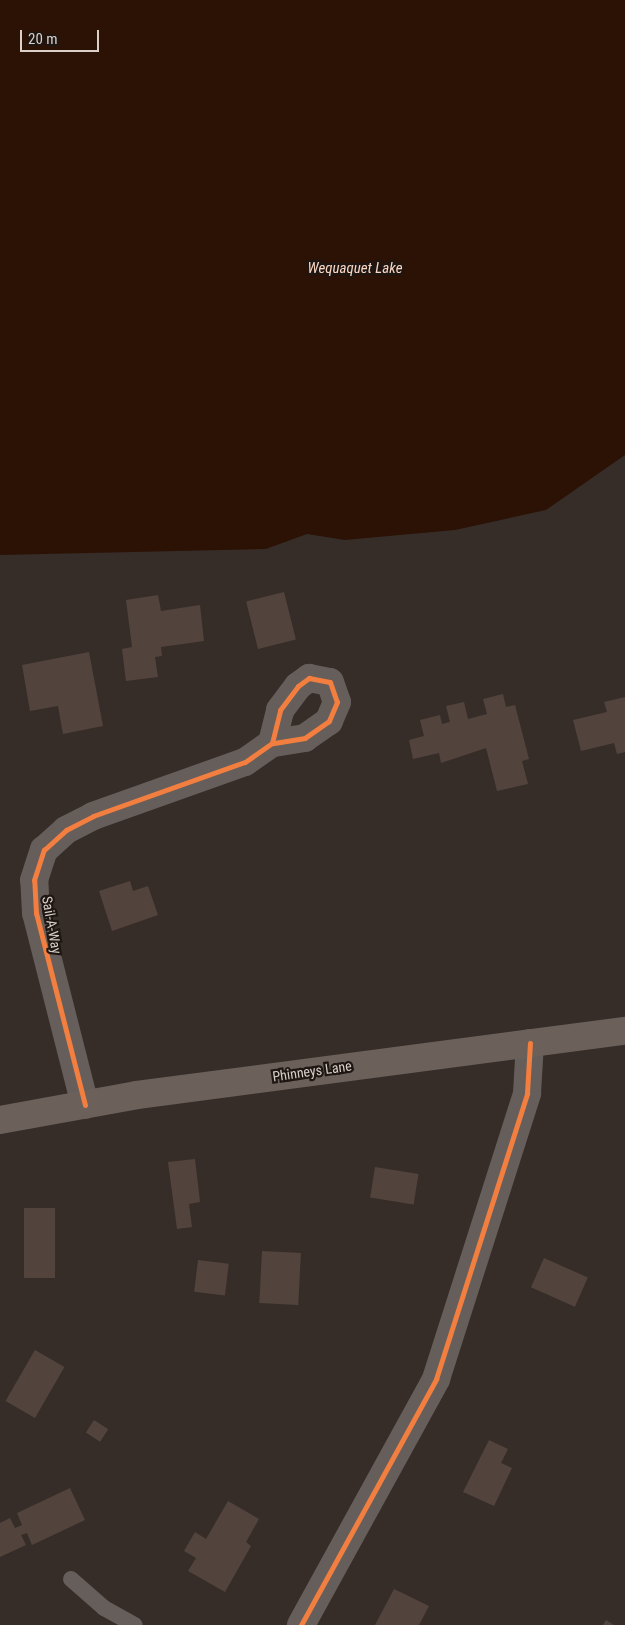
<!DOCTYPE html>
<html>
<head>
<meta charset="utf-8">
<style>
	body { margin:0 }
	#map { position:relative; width:625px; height:1625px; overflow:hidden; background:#362d29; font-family:"Roboto Condensed",sans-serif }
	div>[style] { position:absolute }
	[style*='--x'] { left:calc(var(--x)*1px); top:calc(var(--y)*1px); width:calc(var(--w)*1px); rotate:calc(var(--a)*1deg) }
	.water>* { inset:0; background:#2c1205 }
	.building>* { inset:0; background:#52443c; transform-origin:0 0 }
	.service>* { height:16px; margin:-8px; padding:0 8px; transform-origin:8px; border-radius:8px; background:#665e5a }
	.minor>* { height:28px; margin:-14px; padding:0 14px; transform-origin:14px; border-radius:14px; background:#665e5a }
	.secondary>* { height:28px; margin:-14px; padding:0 14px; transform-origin:14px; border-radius:14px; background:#6c615a }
	.cycleway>* { height:5px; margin:-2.5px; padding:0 2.5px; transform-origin:2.5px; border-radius:2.5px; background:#f27e40 }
	span { translate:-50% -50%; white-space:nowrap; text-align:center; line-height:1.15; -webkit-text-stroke:4.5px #1d1612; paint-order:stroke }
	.street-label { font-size:14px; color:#dacfc9 }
	.water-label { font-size:15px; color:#fad6c3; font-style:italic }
	.scale { position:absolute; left:20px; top:30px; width:79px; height:22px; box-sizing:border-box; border:2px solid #dacfc9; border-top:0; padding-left:6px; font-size:15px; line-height:18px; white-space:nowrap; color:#dacfc9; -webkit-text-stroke:4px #1d1612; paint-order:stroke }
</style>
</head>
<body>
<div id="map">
	<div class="water">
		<i style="clip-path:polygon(0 0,625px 0,625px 455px,546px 510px,455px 530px,345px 540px,307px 534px,266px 549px,0 555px)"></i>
	</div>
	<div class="building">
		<i style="left:284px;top:592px;width:49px;height:39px;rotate:76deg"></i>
		<i style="clip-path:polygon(158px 595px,161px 611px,200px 605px,204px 641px,161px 647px,162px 656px,155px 657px,158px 677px,126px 681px,122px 649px,132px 647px,126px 600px)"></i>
		<i style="clip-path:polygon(89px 652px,103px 726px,63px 734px,58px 706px,30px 711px,22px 665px)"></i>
		<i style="clip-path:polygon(503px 694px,506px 707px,515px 705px,529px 759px,522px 761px,528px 784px,497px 791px,486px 748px,441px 763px,439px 753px,413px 759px,409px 740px,424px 736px,420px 720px,440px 715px,442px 724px,450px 722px,446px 706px,464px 702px,468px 719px,487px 714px,483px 699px)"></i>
		<i style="clip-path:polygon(625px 697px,625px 752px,617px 754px,614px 743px,581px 751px,573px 720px,607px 712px,604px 702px)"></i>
		<i style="clip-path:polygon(130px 881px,133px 891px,148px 886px,158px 915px,112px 931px,99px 891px)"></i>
		<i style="clip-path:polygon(195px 1159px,200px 1202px,189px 1204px,192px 1227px,177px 1229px,168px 1162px)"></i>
		<i style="left:375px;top:1167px;width:44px;height:31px;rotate:9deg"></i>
		<i style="left:24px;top:1208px;width:31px;height:70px"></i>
		<i style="left:262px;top:1251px;width:39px;height:52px;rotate:3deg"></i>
		<i style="left:544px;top:1258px;width:48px;height:32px;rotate:24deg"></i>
		<i style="left:198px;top:1260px;width:31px;height:32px;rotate:7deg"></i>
		<i style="left:35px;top:1350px;width:34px;height:59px;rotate:30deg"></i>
		<i style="left:94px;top:1420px;width:17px;height:15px;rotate:33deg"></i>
		<i style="clip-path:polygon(489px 1440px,508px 1449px,501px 1463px,512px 1468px,494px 1506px,463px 1492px)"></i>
		<i style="clip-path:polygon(70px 1488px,85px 1520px,32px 1545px,27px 1533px,21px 1535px,26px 1545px,0 1557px,0 1523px,10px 1518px,15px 1528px,22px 1525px,17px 1513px)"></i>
		<i style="clip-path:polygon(228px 1501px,259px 1519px,246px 1542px,251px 1546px,225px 1592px,188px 1571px,196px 1558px,184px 1551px,195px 1532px,206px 1539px)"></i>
		<i style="clip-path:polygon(394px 1589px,429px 1606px,419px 1625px,375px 1625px)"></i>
		<i style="clip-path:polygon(606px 1620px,614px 1625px,603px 1625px)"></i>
	</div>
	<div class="service">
		<i style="--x:71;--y:1579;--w:44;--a:41.3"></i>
		<i style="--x:104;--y:1608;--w:35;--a:29"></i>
	</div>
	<div class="minor">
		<i style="--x:85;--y:1105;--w:198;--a:-104.3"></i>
		<i style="--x:36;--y:913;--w:33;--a:-93"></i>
		<i style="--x:34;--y:880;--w:32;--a:-72"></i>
		<i style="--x:44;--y:850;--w:30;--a:-42"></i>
		<i style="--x:66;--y:830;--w:30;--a:-27"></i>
		<i style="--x:93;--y:816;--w:161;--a:-19.6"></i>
		<i style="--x:245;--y:762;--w:33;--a:-35"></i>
		<i style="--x:272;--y:743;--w:34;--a:-76"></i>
		<i style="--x:280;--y:710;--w:30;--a:-53"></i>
		<i style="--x:298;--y:686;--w:14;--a:-36"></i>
		<i style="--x:309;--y:678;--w:21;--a:11"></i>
		<i style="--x:330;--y:682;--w:21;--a:71"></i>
		<i style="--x:337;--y:702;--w:21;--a:113"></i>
		<i style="--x:329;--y:721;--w:29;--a:145"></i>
		<i style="--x:305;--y:738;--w:33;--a:171"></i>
		<i style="--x:301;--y:1625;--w:281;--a:-61.2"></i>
		<i style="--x:436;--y:1379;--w:300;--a:-72.3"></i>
		<i style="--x:527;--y:1093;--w:50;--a:-86.6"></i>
	</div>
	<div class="secondary">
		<i style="--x:0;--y:1120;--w:139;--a:-10.3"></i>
		<i style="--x:137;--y:1095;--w:492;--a:-7.5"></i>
	</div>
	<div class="cycleway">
		<i style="--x:85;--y:1105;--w:198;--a:-104.3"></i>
		<i style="--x:36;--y:913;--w:33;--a:-93"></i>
		<i style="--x:34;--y:880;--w:32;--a:-72"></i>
		<i style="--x:44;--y:850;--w:30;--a:-42"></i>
		<i style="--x:66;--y:830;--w:30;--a:-27"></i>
		<i style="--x:93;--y:816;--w:161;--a:-19.6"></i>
		<i style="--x:245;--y:762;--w:33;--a:-35"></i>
		<i style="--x:272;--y:743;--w:34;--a:-76"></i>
		<i style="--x:280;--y:710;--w:30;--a:-53"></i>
		<i style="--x:298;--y:686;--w:14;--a:-36"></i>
		<i style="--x:309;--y:678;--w:21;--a:11"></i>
		<i style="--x:330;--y:682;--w:21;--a:71"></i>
		<i style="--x:337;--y:702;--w:21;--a:113"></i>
		<i style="--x:329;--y:721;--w:29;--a:145"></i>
		<i style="--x:305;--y:738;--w:33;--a:171"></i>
		<i style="--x:301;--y:1625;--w:281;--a:-61.2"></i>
		<i style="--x:436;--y:1379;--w:300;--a:-72.3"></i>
		<i style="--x:527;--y:1093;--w:50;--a:-86.6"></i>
	</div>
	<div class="street-label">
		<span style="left:52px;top:925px;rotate:80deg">Sail-A-Way</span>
		<span style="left:312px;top:1071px;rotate:-8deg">Phinneys Lane</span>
	</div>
	<div class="water-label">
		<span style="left:355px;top:269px">Wequaquet Lake</span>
	</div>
	<div class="scale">20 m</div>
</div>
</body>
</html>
